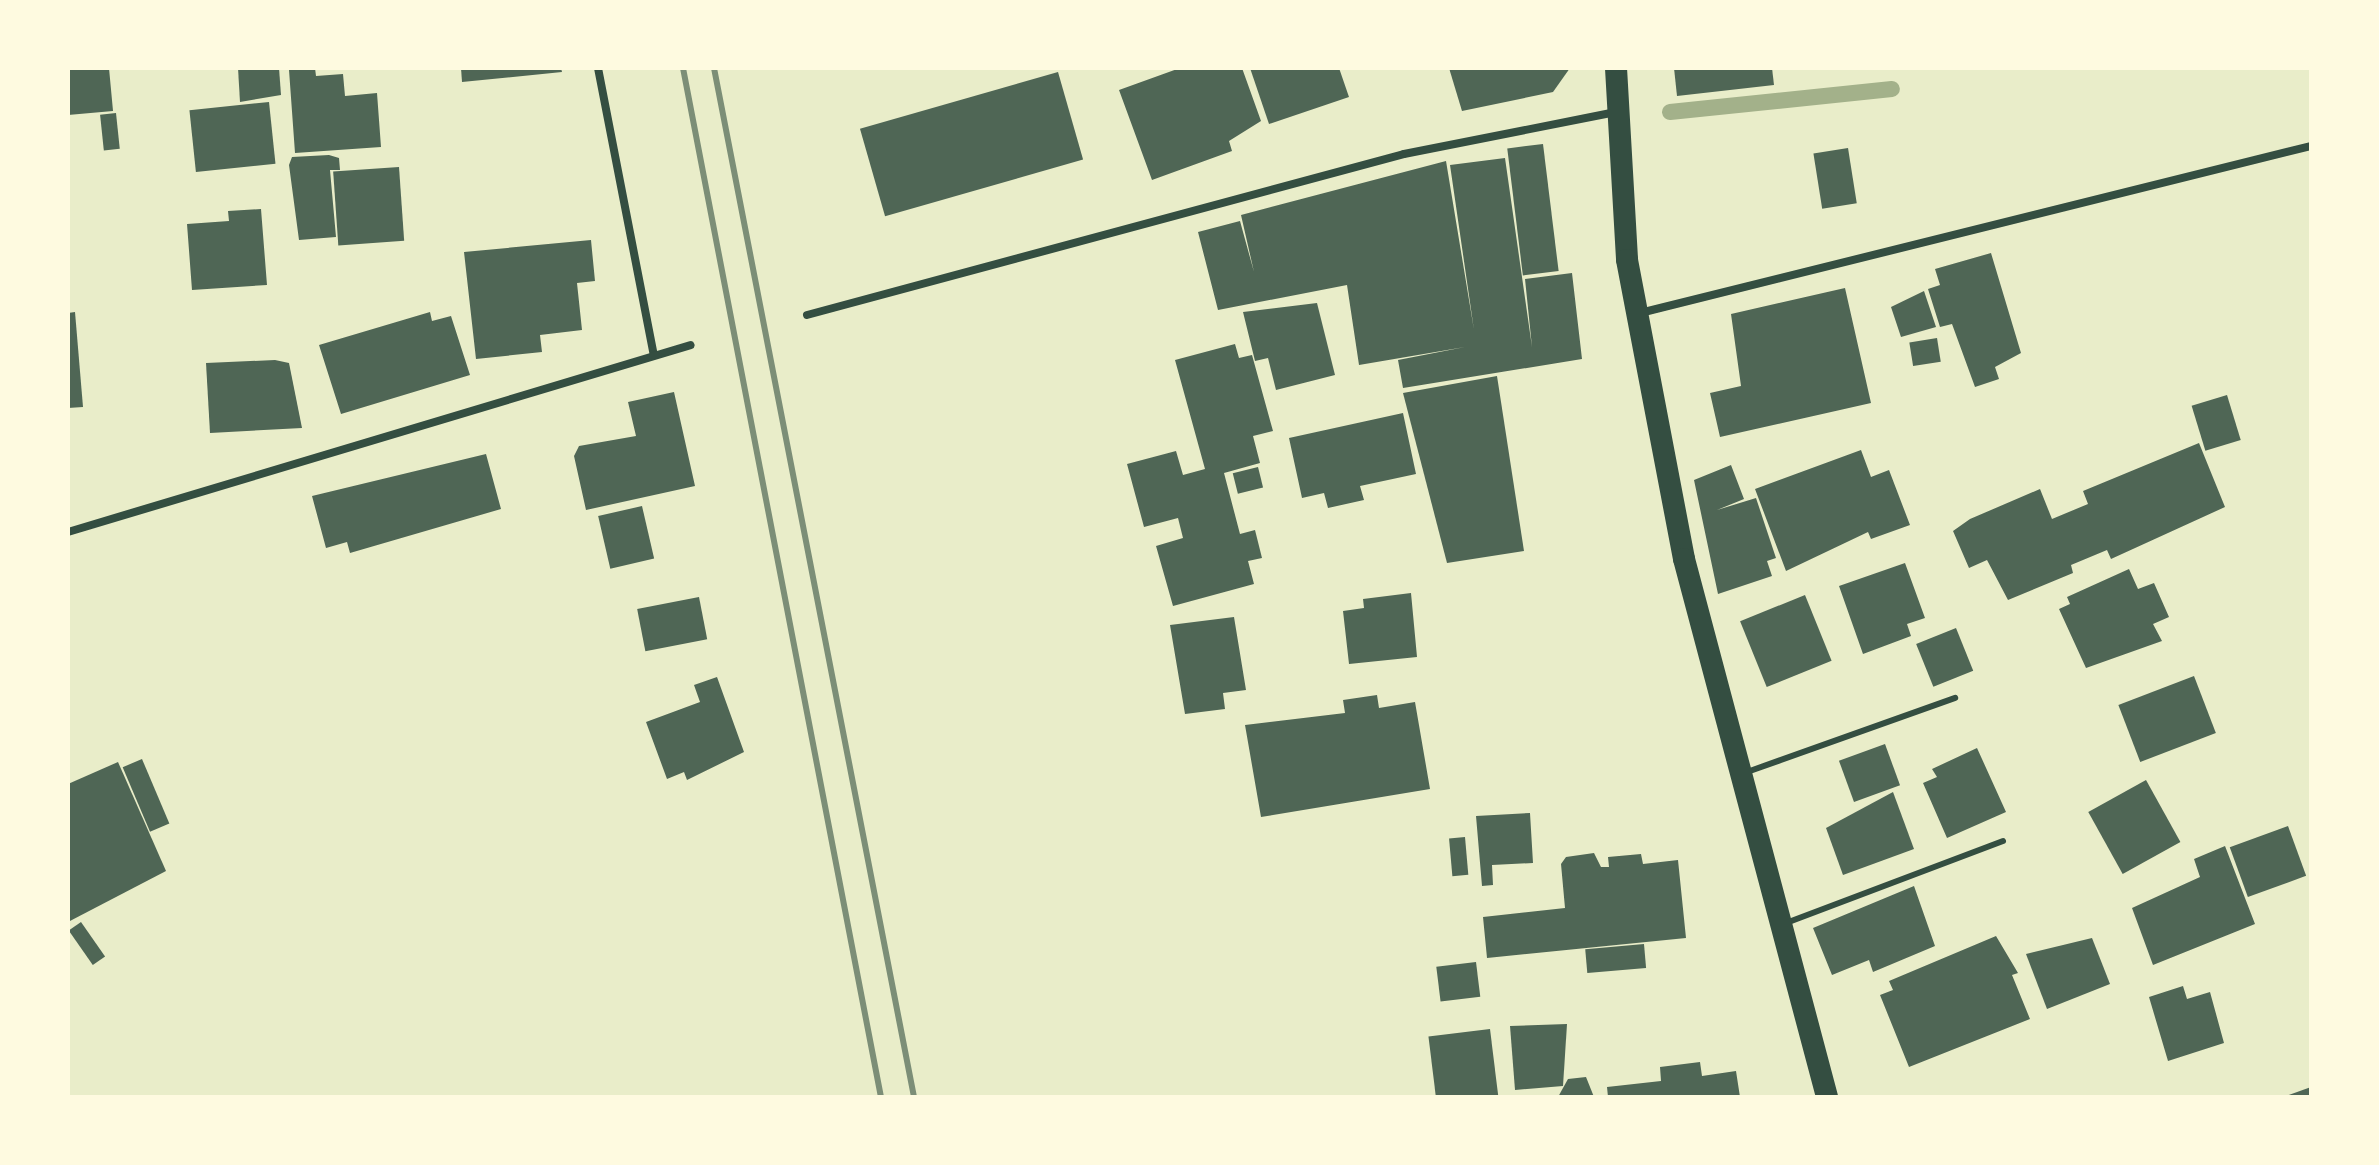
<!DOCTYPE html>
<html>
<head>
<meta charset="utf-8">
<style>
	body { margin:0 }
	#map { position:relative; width:2379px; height:1165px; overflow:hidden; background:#e9edc9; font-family:Mulish,sans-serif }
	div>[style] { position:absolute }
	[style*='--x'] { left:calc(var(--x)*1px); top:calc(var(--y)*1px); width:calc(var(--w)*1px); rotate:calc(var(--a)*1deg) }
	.stream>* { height:16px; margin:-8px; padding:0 8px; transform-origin:8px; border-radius:8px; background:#a3b18a }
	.building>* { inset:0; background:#4f6655; transform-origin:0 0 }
	.service>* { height:6px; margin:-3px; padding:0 3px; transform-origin:3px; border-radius:3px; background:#344e41 }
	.minor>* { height:8px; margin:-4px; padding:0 4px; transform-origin:4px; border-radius:4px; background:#344e41 }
	.trunk>* { height:22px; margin:-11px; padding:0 11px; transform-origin:11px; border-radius:11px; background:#344e41 }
	.rail>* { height:6px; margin:-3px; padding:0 3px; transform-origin:3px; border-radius:3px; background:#7c8e77 }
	span { translate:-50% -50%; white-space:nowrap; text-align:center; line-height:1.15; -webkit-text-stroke:6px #fefae0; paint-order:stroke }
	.frame { position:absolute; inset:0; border:70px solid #fefae0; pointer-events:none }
</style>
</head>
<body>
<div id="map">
	<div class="stream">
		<i style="--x:1670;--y:112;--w:223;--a:-5.9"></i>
	</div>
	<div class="building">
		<i style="clip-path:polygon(68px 68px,109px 68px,113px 111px,68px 115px)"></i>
		<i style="clip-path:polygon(238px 68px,279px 68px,281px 95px,240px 102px)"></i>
		<i style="clip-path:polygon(315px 68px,316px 76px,343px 74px,345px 96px,377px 93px,381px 147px,295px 153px,289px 70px)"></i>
		<i style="clip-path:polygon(461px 68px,561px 68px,562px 72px,462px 82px)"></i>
		<i style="clip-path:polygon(1180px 68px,1242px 68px,1261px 121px,1229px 141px,1232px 151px,1152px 180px,1119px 90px)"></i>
		<i style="clip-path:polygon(1250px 68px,1339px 68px,1349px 97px,1269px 124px)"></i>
		<i style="clip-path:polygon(1449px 68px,1570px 68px,1553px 92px,1462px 111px)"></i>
		<i style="clip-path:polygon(1674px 68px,1772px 68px,1774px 85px,1677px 96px)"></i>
		<i style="left:1058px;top:72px;width:91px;height:206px;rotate:74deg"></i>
		<i style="left:269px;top:102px;width:62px;height:80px;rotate:84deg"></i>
		<i style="left:116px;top:113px;width:36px;height:16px;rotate:84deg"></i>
		<i style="left:1543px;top:144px;width:128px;height:36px;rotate:83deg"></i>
		<i style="left:1848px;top:148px;width:56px;height:35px;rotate:81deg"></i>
		<i style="clip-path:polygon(329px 155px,339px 158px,340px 170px,330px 170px,336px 237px,299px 240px,289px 165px,292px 157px)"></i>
		<i style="clip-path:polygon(1505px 158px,1532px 347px,1525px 279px,1572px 273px,1582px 359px,1403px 388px,1398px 360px,1465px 347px,1359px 365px,1347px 285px,1218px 310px,1198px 232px,1240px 221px,1254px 272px,1241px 215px,1446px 161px,1474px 330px,1450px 165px)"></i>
		<i style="left:399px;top:167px;width:74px;height:66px;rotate:86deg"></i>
		<i style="clip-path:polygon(261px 209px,267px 285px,192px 290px,187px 224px,229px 221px,228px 211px)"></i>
		<i style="clip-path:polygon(591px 240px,595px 281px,577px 283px,582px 330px,540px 335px,542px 352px,476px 359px,464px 252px)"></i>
		<i style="clip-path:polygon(1991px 253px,2021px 353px,1995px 367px,1999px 379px,1975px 387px,1952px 324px,1940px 327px,1928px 289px,1940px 285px,1935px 269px)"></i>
		<i style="clip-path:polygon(1845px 288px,1871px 403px,1720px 437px,1710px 393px,1741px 386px,1731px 314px)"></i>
		<i style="clip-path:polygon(1924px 291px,1936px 327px,1901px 337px,1891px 307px)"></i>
		<i style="clip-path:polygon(1317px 303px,1335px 375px,1276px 390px,1268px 358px,1255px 361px,1243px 312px)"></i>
		<i style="clip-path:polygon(75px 312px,83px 407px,68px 408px,68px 313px)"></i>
		<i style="clip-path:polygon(430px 312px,432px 321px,451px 316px,470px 375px,341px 414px,319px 345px)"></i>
		<i style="left:1937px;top:338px;width:24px;height:28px;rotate:81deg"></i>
		<i style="clip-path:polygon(1235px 344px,1239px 358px,1252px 355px,1273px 431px,1253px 436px,1260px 463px,1224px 473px,1240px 534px,1255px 530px,1262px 558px,1248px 561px,1254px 584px,1173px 606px,1156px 546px,1183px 538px,1178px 518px,1144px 527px,1127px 464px,1176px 451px,1183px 475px,1205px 469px,1175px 360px)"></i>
		<i style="clip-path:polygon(275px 360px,289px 363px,302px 428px,210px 433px,206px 363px)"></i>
		<i style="clip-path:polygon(1497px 376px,1524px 551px,1447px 563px,1403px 393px)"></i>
		<i style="clip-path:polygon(674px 392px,695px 486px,586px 510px,574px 456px,579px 446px,636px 436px,628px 402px)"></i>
		<i style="left:2227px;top:395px;width:47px;height:37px;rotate:73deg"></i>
		<i style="clip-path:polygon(1403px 413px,1416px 474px,1360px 486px,1364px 500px,1328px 508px,1324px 493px,1302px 498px,1289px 438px)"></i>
		<i style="clip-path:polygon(2199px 443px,2225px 507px,2111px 559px,2107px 550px,2071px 565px,2073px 573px,2008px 600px,1987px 560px,1969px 568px,1953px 531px,1970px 519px,2040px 489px,2052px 519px,2088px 504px,2083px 491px)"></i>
		<i style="clip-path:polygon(1861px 450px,1871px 477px,1889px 470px,1910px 525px,1871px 539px,1868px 532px,1786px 571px,1755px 489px)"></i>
		<i style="clip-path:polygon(486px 454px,501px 509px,350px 553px,347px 542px,326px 548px,312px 496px)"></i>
		<i style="clip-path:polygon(1731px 465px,1744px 499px,1717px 510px,1756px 498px,1776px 558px,1767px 561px,1772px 576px,1718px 594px,1694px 480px)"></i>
		<i style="left:1258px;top:467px;width:21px;height:26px;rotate:76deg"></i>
		<i style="left:642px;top:506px;width:54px;height:45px;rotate:77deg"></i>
		<i style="clip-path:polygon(1905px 563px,1925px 618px,1907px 624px,1911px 636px,1863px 654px,1839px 586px)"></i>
		<i style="clip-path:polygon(2129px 569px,2138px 589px,2154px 583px,2169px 617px,2153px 624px,2162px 641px,2086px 668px,2059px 609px,2070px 604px,2067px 597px)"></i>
		<i style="clip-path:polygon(1411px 593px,1417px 657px,1349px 664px,1343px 611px,1364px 608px,1363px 599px)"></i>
		<i style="left:1805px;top:595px;width:71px;height:70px;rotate:68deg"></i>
		<i style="left:699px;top:597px;width:43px;height:63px;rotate:79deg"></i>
		<i style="clip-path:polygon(1234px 617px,1246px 690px,1223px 693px,1225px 709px,1185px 714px,1170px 625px)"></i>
		<i style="left:1956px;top:628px;width:46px;height:43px;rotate:68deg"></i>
		<i style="left:2194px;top:676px;width:61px;height:81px;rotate:69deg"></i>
		<i style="clip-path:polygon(717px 677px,744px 752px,687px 780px,684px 772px,667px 779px,646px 722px,700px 702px,694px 685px)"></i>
		<i style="clip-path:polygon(1377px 695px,1379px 708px,1415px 702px,1430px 789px,1261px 817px,1245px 725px,1345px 713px,1343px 700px)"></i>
		<i style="left:1885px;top:744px;width:44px;height:49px;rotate:70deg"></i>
		<i style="clip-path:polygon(1977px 748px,2006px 812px,1947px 838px,1923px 783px,1937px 777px,1932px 769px)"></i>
		<i style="left:142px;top:759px;width:70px;height:21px;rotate:67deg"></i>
		<i style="clip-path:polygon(118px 762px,166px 871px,68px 922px,68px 784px)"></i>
		<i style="left:2146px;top:780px;width:71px;height:66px;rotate:61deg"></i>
		<i style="clip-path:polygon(1893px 792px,1914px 849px,1843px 875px,1826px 828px)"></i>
		<i style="clip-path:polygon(1530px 813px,1533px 863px,1492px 865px,1493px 885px,1482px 886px,1476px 816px)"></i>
		<i style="left:2288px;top:826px;width:53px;height:62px;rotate:70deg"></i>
		<i style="left:1465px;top:837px;width:38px;height:16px;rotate:85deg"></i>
		<i style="clip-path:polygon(2225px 846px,2255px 924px,2153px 965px,2132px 908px,2200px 877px,2194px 859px)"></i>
		<i style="clip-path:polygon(1594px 853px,1601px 867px,1609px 867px,1608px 857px,1641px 854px,1643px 864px,1678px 860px,1686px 938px,1487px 958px,1483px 917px,1565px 908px,1561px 864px,1566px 857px)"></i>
		<i style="clip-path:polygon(1914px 886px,1935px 946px,1873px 972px,1869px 960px,1832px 975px,1813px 928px)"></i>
		<i style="left:81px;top:922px;width:42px;height:15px;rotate:55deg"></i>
		<i style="clip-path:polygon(1996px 936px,2018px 973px,2012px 975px,2030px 1019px,1909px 1067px,1880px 995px,1893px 990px,1889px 981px)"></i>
		<i style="clip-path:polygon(2092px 938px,2110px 984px,2047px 1009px,2026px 954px)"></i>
		<i style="left:1644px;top:944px;width:24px;height:59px;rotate:85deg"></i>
		<i style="left:1476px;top:962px;width:35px;height:40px;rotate:83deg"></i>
		<i style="clip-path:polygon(2183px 986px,2187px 999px,2210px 992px,2224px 1043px,2168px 1061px,2149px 997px)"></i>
		<i style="clip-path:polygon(1567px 1024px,1563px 1086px,1515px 1090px,1510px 1026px)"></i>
		<i style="left:1490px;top:1029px;width:68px;height:62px;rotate:83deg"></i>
		<i style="clip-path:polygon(1700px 1062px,1702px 1076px,1736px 1071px,1740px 1097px,1608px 1097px,1607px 1087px,1661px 1081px,1660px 1067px)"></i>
		<i style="clip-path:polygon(1586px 1077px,1594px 1097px,1558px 1097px,1568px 1079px)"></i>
		<i style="clip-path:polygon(2311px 1087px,2311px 1097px,2283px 1097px)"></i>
	</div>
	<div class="service">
		<i style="--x:1747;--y:772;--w:221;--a:-19.6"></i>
		<i style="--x:1786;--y:923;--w:232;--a:-20.7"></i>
	</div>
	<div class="minor">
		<i style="--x:598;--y:68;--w:292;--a:79"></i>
		<i style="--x:1640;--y:313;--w:691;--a:-13.98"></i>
		<i style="--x:807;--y:315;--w:618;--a:-15.09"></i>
		<i style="--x:1404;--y:154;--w:216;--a:-11.2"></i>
		<i style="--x:68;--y:532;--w:650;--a:-16.71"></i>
	</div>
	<div class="trunk">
		<i style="--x:1616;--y:68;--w:192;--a:86.7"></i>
		<i style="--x:1627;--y:260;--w:304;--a:79.2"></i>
		<i style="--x:1684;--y:559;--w:557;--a:75.11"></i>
	</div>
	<div class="rail">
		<i style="--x:683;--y:68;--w:1048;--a:79.11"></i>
		<i style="--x:714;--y:68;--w:1048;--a:79"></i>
	</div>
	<div class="frame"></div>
</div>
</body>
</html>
